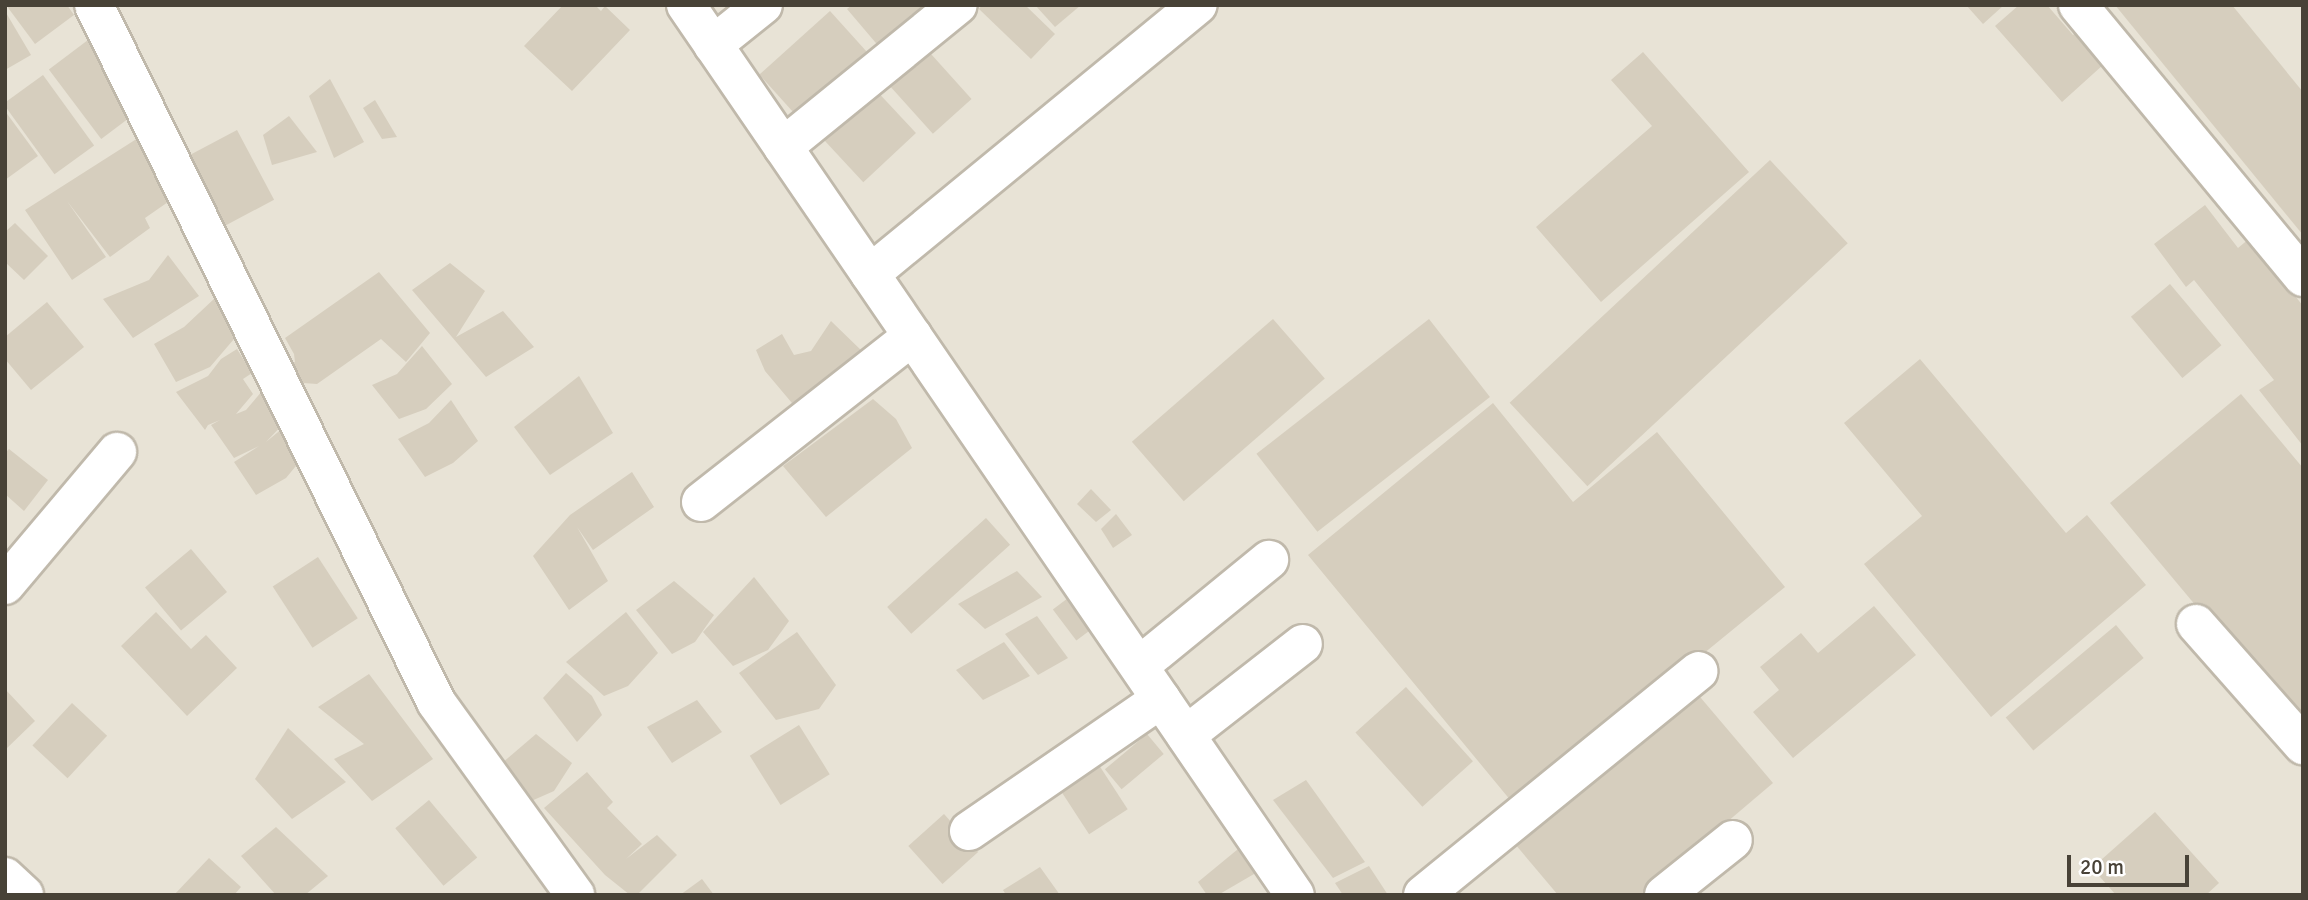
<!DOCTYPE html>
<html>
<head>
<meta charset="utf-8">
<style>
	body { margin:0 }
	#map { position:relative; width:2308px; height:900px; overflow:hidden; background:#f4f1e8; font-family:Signika,sans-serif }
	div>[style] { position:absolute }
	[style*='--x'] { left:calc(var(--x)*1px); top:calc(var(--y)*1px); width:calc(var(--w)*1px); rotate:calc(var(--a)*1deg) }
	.residential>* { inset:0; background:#e8e3d6; transform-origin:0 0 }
	.building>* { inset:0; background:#d6cebe; transform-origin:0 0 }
	.roads { filter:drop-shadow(2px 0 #c0b9ab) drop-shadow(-2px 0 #c0b9ab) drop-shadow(0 2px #c0b9ab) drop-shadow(0 -2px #c0b9ab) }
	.minor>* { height:38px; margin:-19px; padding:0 19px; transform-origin:19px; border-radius:19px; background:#fff }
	span { translate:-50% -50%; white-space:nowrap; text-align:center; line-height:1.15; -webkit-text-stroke:7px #fff; paint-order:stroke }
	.frame { position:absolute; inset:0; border:7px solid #484237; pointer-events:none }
	.scale { position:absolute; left:2067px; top:855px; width:122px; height:32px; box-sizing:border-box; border:4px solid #484237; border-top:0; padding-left:9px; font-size:21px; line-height:24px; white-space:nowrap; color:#484237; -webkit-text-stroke:5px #fff; paint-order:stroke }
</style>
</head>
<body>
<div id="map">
	<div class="residential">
		<i style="left:5px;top:5px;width:2298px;height:890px"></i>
	</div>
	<div class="building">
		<i style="clip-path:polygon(6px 5px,67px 5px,74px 15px,35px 44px)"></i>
		<i style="clip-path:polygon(563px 5px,595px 5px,601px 11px,605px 6px,630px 30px,572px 91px,524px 46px)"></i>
		<i style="clip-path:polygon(852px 5px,934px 5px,881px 49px,847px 9px)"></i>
		<i style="clip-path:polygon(982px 5px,1025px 5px,1055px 34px,1031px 59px,979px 9px)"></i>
		<i style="clip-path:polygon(1035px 5px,1081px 5px,1055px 27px)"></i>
		<i style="clip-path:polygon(1966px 5px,2004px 5px,1983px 24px)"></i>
		<i style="clip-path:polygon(2019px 5px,2047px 5px,2073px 35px,2086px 24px,2114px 55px,2062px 102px,1995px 26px)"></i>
		<i style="clip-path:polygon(2115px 5px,2232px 5px,2303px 92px,2303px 235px)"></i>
		<i style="clip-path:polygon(5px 11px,31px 55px,5px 70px)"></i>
		<i style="left:830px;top:11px;width:59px;height:95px;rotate:48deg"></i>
		<i style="left:88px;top:40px;width:87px;height:49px;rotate:53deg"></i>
		<i style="left:922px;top:44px;width:74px;height:52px;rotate:48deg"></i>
		<i style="clip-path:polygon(1643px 52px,1749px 172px,1601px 302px,1536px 227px,1652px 126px,1611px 80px)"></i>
		<i style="left:43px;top:75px;width:87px;height:49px;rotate:54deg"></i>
		<i style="clip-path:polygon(330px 79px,364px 142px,334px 158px,309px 96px)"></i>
		<i style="left:873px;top:87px;width:63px;height:72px;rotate:47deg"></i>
		<i style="clip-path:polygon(375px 100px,397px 137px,382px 139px,363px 108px)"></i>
		<i style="clip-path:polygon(5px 111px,38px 156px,5px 180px)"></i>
		<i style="clip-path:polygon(289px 116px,317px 152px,272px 165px,263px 135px)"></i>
		<i style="left:237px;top:130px;width:79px;height:63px;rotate:62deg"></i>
		<i style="clip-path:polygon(138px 138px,181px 193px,145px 218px,150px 228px,110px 257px,67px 201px,106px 257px,72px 280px,25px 210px)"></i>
		<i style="left:1770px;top:160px;width:114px;height:356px;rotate:47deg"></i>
		<i style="clip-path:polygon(2205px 205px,2238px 248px,2250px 238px,2303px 306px,2303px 446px,2259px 390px,2274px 380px,2194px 280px,2186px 287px,2154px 244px)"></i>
		<i style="clip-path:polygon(15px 223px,48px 256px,24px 280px,5px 262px,5px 232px)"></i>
		<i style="clip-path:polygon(168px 255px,199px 296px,133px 338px,103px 299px,149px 280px)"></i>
		<i style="clip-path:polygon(450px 263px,485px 291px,456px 337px,503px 311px,534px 347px,486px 377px,412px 290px)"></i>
		<i style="clip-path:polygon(379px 272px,430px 333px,406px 362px,381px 339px,317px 384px,303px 383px,286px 366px,295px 362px,294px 354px,285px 338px)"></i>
		<i style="left:2170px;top:284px;width:80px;height:51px;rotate:50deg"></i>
		<i style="clip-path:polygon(215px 298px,240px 332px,210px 367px,176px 382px,154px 344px,184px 327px)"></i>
		<i style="clip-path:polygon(47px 302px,84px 347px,31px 390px,5px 359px,5px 337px)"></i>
		<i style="left:1273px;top:319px;width:79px;height:187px;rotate:49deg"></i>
		<i style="left:1429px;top:319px;width:99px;height:219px;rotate:52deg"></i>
		<i style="clip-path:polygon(831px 321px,865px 354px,797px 409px,765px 371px,756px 350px,782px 334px,794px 355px,811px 351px)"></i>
		<i style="clip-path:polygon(422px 346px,452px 384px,426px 409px,399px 419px,372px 385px,397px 374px)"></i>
		<i style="clip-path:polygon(237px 349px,252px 373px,243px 379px,253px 394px,236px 414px,246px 410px,263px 390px,287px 420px,266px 442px,289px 423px,310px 449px,286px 478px,256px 495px,234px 462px,259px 446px,234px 458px,211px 425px,220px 420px,208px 425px,205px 430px,176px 392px,208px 376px,221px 359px)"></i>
		<i style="clip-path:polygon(1920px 359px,2066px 533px,2087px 515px,2146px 585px,1991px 717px,1864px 564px,1922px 516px,1844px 423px)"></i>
		<i style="clip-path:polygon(579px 376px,613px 433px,550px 475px,514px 427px)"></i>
		<i style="clip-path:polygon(2241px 394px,2303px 468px,2303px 734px,2110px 503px)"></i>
		<i style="clip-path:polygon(873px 399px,896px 419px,912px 448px,826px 517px,783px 466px)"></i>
		<i style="clip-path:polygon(451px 400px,478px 441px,453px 463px,425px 477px,398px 439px,429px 423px)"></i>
		<i style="clip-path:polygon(1493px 403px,1573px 502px,1657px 432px,1785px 587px,1516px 807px,1308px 555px)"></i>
		<i style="clip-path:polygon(9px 449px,48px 480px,24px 511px,5px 494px,5px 453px)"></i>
		<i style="clip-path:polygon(632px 472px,654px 507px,593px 550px,577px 527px,608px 581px,569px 610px,533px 556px,570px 515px)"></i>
		<i style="clip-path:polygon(1091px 489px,1111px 510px,1096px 522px,1077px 504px)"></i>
		<i style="clip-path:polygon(1116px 514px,1132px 535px,1113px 548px,1101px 529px)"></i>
		<i style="left:986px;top:518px;width:36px;height:133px;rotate:48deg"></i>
		<i style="left:191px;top:549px;width:56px;height:60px;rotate:50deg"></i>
		<i style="left:318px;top:557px;width:73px;height:54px;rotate:57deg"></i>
		<i style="clip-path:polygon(1017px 571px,1042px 597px,985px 629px,958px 604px)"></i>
		<i style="clip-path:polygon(754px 577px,789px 621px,768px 650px,733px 666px,703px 632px)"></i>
		<i style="clip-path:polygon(674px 581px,714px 615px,695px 642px,672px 654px,636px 610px)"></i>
		<i style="left:1080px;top:589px;width:39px;height:34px;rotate:53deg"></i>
		<i style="clip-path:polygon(1874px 606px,1916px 655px,1793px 758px,1753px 712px,1779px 690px,1760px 667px,1801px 633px,1818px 653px)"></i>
		<i style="clip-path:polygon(156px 612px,191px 649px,206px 635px,237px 668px,187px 716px,121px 646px)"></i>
		<i style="clip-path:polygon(626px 612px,658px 653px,628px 686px,604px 696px,566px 662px)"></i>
		<i style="clip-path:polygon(1037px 616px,1068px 658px,1038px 675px,1005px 634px)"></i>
		<i style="left:2116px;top:625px;width:43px;height:144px;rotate:50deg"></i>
		<i style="clip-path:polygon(797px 632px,836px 685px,819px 709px,776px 720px,739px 673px)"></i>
		<i style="clip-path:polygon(1004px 642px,1030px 676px,983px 700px,956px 670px)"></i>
		<i style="clip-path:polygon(566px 673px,592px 696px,602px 715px,577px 742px,543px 698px)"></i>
		<i style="clip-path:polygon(369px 674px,433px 759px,372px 801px,334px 759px,364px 744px,318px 707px)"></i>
		<i style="left:1406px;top:687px;width:100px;height:68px;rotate:48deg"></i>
		<i style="clip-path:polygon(5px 689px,35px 721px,5px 750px)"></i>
		<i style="clip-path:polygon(1695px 691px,1773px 783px,1641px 895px,1558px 895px,1515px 844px)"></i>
		<i style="clip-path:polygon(697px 700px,722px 732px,672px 763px,647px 727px)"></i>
		<i style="left:72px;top:703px;width:48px;height:58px;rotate:43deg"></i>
		<i style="left:799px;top:725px;width:58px;height:58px;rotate:58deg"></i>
		<i style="clip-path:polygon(288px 728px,346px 782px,292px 819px,255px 779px)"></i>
		<i style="clip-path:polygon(536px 734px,572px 763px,554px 791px,529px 802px,495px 769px)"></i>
		<i style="left:1147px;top:734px;width:26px;height:55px;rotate:50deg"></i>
		<i style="left:1095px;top:759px;width:60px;height:46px;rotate:57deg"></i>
		<i style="clip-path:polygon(587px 772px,613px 802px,607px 808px,642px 844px,626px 859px,657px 835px,677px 855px,637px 895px,630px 895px,605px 875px,544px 808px)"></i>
		<i style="clip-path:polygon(1306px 780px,1365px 862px,1333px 878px,1273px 800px)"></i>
		<i style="left:429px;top:800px;width:75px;height:44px;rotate:50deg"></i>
		<i style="clip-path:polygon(2155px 812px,2219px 883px,2206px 895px,2116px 895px,2092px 868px)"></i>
		<i style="left:944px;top:814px;width:51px;height:48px;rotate:48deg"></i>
		<i style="clip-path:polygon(276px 827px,328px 876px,305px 895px,276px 895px,241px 856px)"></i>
		<i style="clip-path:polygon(1249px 840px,1266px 867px,1218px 895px,1207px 895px,1198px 882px)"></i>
		<i style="clip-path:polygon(209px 858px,241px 887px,234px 895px,174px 895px)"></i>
		<i style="clip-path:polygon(1369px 866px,1388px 895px,1343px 895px,1335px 883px)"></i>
		<i style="clip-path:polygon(1040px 867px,1060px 895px,1006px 895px,1003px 890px)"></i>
		<i style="clip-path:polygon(702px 879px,714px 895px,680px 895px)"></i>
	</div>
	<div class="roads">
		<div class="minor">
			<i style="--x:94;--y:5;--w:776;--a:63.86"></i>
			<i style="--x:436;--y:702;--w:238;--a:54.2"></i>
			<i style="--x:686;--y:5;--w:1078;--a:55.62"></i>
			<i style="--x:2078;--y:5;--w:353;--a:50.4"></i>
			<i style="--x:713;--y:45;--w:64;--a:-38.7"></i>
			<i style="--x:783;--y:147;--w:225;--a:-39.1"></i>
			<i style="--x:870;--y:274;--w:424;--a:-39.4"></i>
			<i style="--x:701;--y:502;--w:269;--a:-38.1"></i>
			<i style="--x:5;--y:585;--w:174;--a:-49.9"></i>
			<i style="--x:2196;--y:624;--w:162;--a:48.5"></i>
			<i style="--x:1139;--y:666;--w:168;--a:-39.2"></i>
			<i style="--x:1186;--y:735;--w:148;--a:-37.9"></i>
			<i style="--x:969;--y:831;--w:233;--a:-34.5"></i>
			<i style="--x:5;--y:877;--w:26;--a:43"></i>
			<i style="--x:1423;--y:895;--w:355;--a:-39.1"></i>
			<i style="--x:1664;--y:895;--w:88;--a:-38.6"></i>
		</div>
	</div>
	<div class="frame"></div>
	<div class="scale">20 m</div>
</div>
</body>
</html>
